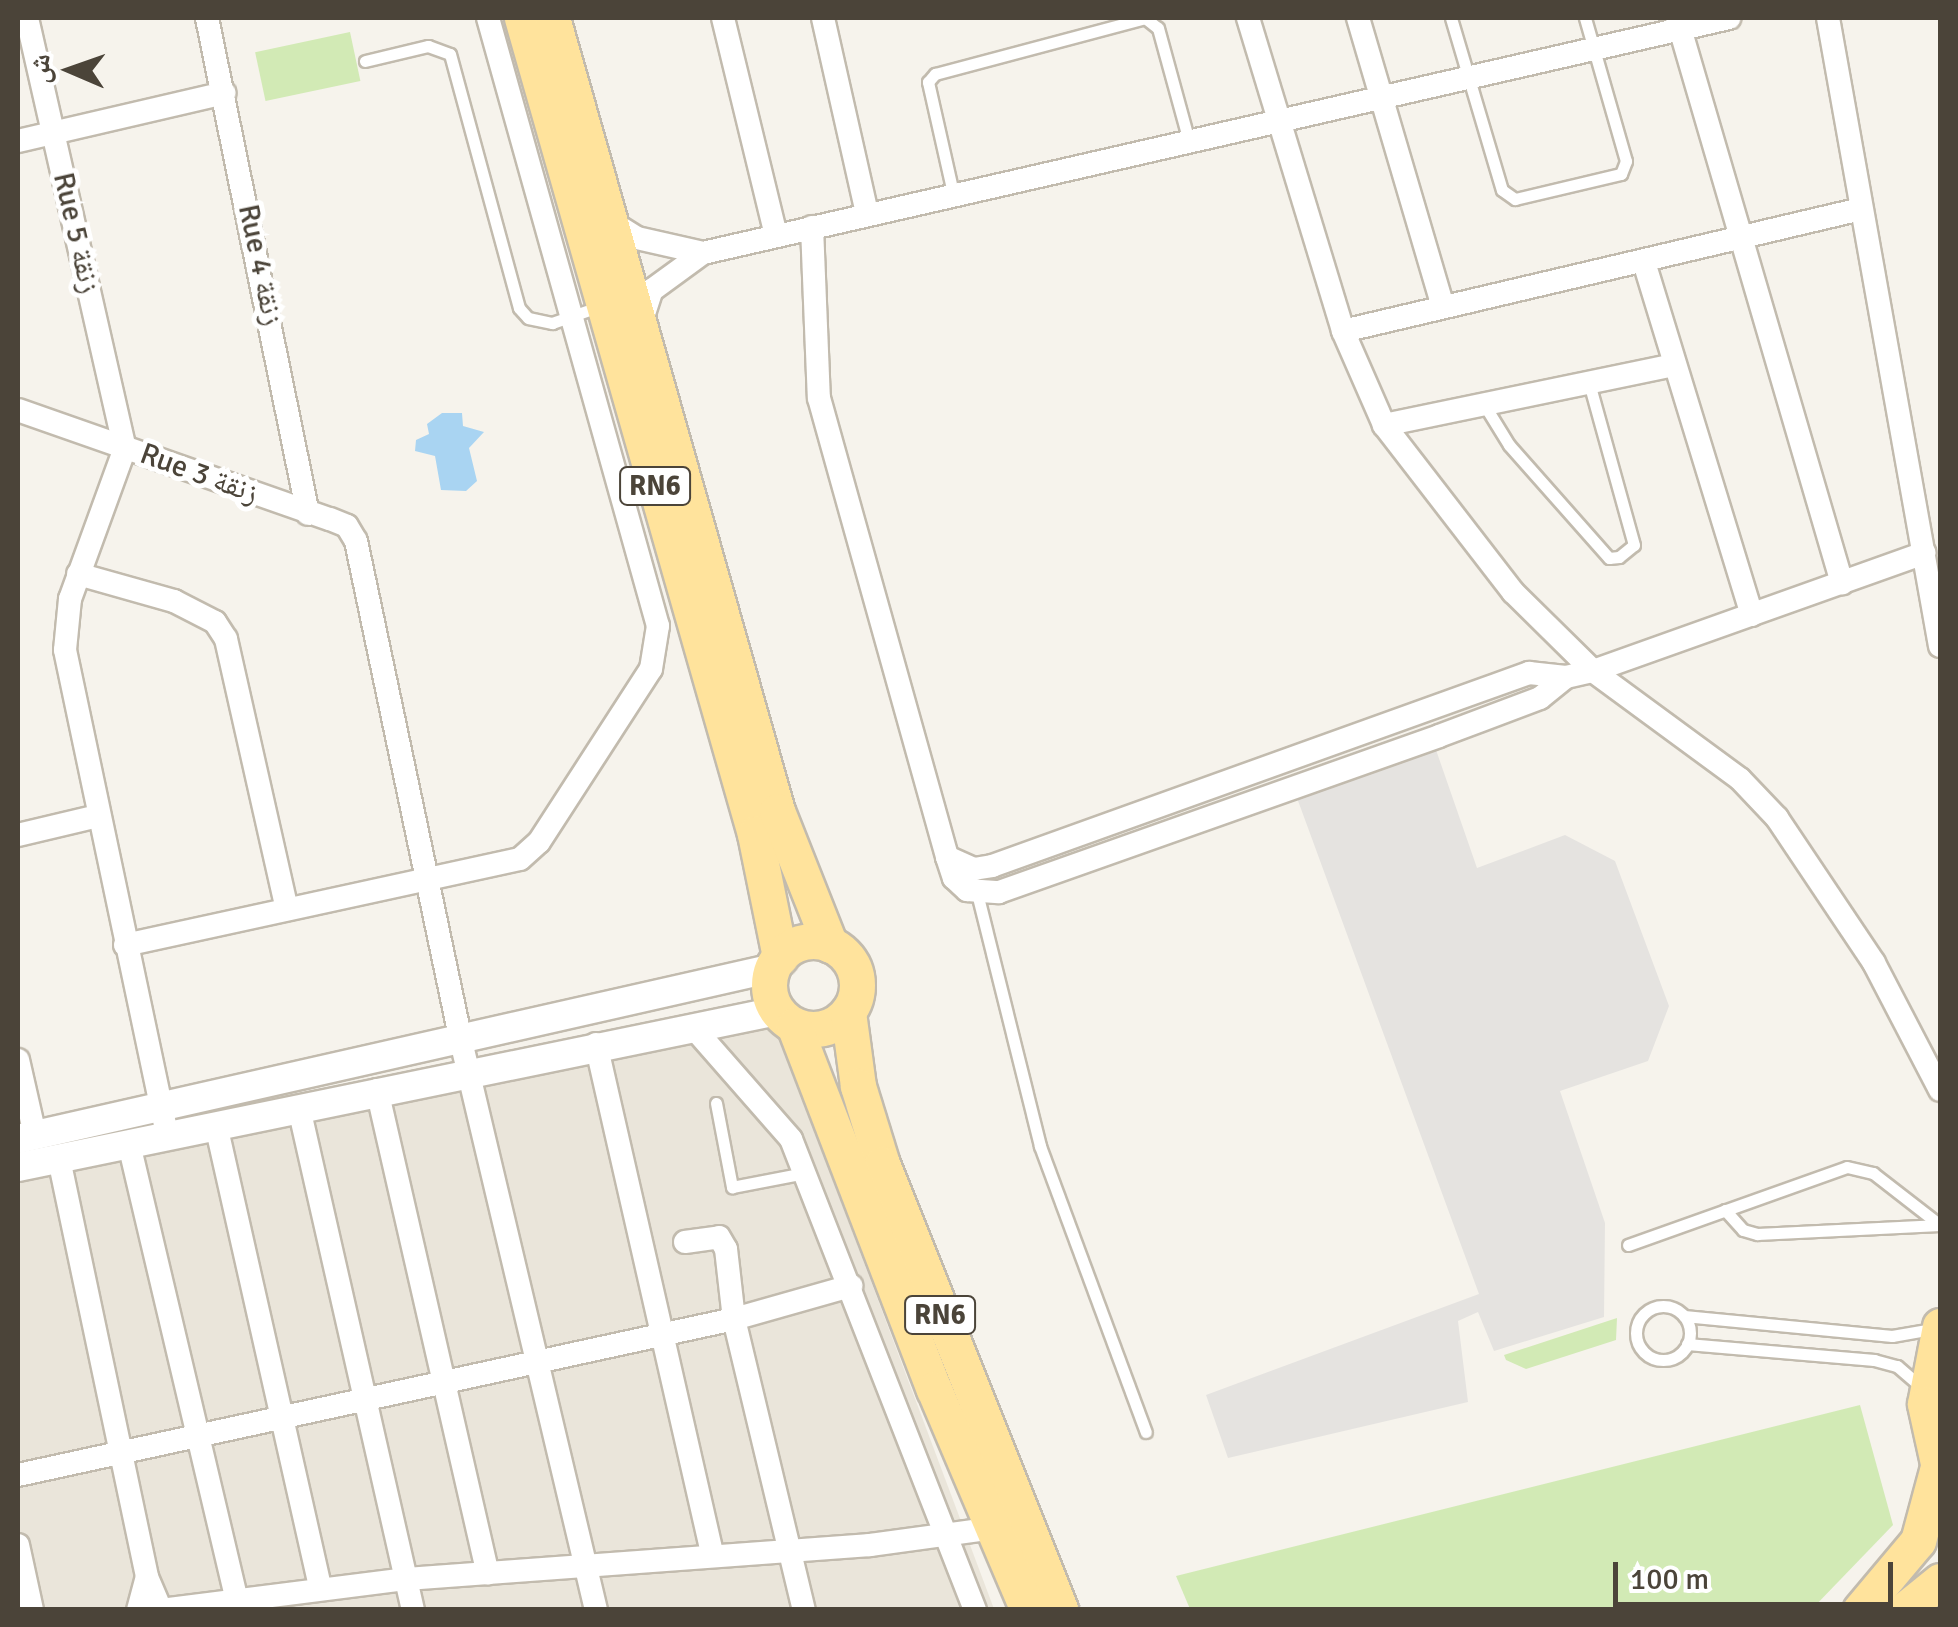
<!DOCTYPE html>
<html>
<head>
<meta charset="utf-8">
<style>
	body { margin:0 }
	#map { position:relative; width:1958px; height:1627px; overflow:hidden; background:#f6f3ec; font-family:Signika,"Noto Naskh Arabic",sans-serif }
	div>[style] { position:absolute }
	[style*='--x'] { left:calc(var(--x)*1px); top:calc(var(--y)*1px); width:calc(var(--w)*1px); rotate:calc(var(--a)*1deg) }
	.residential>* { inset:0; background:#eae5da }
	.green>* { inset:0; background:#d2eab5; transform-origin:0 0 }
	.parking>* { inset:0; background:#e5e3e0 }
	.water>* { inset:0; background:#a9d4f2 }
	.roads { filter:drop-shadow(2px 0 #c2bbae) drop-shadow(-2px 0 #c2bbae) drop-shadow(0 2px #c2bbae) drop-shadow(0 -2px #c2bbae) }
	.service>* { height:11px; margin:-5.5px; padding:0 5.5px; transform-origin:5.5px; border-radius:5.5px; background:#fff }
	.service>.ring { margin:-5.5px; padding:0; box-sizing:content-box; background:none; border:11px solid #fff; border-radius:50% }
	.minor>* { height:22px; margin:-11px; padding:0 11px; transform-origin:11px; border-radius:11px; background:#fff }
	.tertiary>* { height:28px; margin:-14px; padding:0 14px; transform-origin:14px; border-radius:14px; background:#fff }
	.primary>* { height:35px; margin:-17.5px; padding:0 17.5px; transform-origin:17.5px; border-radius:17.5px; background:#ffe39c }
	.primary>.ring { margin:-17.5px; padding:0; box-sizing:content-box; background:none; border:35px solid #ffe39c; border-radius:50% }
	span { translate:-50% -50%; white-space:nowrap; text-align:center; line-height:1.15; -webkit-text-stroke:10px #fff; paint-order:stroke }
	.shield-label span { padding:2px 8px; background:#fff; border:2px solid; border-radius:8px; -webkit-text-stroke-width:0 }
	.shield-label { font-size:28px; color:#4b4439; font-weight:700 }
	.street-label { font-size:30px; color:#4b4439 }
	.frame { position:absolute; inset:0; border:20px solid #4b4439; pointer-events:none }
	.north { position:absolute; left:20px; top:20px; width:100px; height:100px; -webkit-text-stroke:8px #fff; paint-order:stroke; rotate:272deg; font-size:28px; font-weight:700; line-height:40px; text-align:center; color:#4b4439 }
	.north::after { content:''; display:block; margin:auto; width:35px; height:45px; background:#4b4439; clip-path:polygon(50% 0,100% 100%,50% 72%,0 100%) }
	.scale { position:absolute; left:1613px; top:1562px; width:280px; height:45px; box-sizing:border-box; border:5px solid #4b4439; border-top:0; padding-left:12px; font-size:30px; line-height:35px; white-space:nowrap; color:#4b4439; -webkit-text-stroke:8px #fff; paint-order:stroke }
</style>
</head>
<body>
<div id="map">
	<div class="residential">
		<i style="clip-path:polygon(771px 1015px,994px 1609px,18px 1609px,18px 1173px)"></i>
	</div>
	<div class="green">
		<i style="left:350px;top:32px;width:50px;height:97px;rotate:78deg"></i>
		<i style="clip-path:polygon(1617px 1318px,1616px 1340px,1526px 1369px,1506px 1360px,1504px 1355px)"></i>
		<i style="clip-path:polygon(1860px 1405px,1893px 1525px,1812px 1609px,1190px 1609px,1176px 1576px)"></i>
	</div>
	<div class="parking">
		<i style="clip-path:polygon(1435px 747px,1477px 868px,1565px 835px,1615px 861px,1669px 1006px,1648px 1061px,1560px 1091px,1605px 1223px,1604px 1317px,1494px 1351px,1478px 1312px,1458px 1321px,1468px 1402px,1228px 1458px,1206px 1395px,1479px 1294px,1297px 798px)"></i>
	</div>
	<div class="water">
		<i style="clip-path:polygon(442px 413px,462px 413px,463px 426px,484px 432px,469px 448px,477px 481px,466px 491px,441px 490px,435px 456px,415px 451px,416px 440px,429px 434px,427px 424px)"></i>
	</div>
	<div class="roads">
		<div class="service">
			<i style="--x:1451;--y:18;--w:179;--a:73.5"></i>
			<i style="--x:1502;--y:190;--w:16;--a:35"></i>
			<i style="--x:1515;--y:199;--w:109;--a:-13.3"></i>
			<i style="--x:1621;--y:174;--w:14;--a:-69"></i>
			<i style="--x:1626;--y:161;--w:149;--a:-106"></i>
			<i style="--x:365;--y:61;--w:65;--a:-13.4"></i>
			<i style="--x:428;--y:46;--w:23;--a:20"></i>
			<i style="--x:450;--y:54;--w:263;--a:74.8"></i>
			<i style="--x:519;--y:308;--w:13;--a:48"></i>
			<i style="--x:528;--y:318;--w:25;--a:12"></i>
			<i style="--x:552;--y:323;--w:49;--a:-19.2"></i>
			<i style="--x:953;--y:193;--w:114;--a:-102.7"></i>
			<i style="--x:928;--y:82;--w:11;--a:-49"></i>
			<i style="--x:935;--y:74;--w:217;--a:-14.9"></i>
			<i style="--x:1145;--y:18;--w:16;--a:38"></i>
			<i style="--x:1158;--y:28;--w:117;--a:74.7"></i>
			<i style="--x:1485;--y:406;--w:46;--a:58.4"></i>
			<i style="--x:1509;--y:445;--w:151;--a:48.5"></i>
			<i style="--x:1609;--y:558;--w:10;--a:-6"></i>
			<i style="--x:1619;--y:557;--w:19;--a:-39"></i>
			<i style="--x:1634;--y:545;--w:168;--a:-105.5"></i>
			<i style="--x:977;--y:893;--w:261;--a:76"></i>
			<i style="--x:1040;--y:1146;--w:305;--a:69.7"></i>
			<i style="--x:716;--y:1103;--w:86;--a:79.2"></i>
			<i style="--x:732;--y:1187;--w:74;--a:-10.9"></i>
			<i style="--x:1725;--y:1210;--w:27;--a:48"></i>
			<i style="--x:1743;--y:1230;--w:15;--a:16"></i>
			<i style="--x:1757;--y:1234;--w:183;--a:-2.8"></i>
			<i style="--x:1628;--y:1245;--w:232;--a:-19.6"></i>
			<i style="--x:1847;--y:1167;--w:27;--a:13"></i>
			<i style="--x:1873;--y:1173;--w:85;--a:37.8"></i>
			<i class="ring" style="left:1636px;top:1306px;width:43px;height:43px"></i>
			<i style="--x:1684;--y:1316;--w:209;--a:5.5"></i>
			<i style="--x:1892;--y:1336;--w:40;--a:-10"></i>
			<i style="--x:1687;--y:1344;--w:188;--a:4.9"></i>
			<i style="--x:1874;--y:1360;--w:24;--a:15"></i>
			<i style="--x:1897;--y:1366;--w:35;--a:41"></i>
		</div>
		<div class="minor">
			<i style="--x:27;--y:18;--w:441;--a:77.2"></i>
			<i style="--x:125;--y:448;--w:161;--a:110"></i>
			<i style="--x:70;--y:599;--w:51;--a:95.6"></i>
			<i style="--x:65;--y:650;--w:496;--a:78.1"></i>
			<i style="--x:207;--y:18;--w:506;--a:78.49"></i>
			<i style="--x:723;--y:18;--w:223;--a:76.3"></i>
			<i style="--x:823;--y:18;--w:201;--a:77.3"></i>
			<i style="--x:1248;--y:18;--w:327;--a:73.1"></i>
			<i style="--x:1343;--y:331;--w:103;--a:66.4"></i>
			<i style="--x:1384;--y:425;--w:211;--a:52.3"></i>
			<i style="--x:1513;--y:592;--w:112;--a:44.6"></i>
			<i style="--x:1593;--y:671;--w:352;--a:-19.6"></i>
			<i style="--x:1358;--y:18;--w:301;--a:73.6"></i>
			<i style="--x:1677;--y:18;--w:589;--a:73.72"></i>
			<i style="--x:1828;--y:18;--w:638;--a:79.89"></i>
			<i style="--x:18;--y:141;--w:212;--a:-13.1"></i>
			<i style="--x:610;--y:221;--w:32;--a:32"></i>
			<i style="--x:637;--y:238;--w:68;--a:12.8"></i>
			<i style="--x:812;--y:227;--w:171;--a:87.7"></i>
			<i style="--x:819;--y:398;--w:477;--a:74.4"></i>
			<i style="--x:947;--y:857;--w:22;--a:72"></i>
			<i style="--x:954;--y:878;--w:18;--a:43"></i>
			<i style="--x:967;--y:890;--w:32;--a:4"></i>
			<i style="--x:999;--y:892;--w:467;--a:-19.5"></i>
			<i style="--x:1439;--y:736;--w:108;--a:-20.6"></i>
			<i style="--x:1540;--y:698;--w:33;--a:-39"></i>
			<i style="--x:1644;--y:262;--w:369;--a:73"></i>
			<i style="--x:641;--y:323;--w:35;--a:-72"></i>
			<i style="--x:652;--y:290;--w:63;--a:-36"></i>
			<i style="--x:703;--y:253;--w:1053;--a:-12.9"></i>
			<i style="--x:1343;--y:331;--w:532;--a:-13.25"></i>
			<i style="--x:18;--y:410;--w:330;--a:19.3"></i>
			<i style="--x:330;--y:519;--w:18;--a:22"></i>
			<i style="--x:347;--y:526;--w:17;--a:59"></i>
			<i style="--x:356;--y:541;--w:511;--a:78.14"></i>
			<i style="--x:461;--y:1041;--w:585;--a:76.65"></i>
			<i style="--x:1384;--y:425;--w:295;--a:-11.7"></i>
			<i style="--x:78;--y:574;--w:100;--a:15.7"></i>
			<i style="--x:174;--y:601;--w:46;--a:27.1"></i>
			<i style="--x:215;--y:622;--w:20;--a:57"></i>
			<i style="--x:226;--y:639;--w:277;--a:77.3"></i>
			<i style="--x:18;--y:835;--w:82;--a:-13.4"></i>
			<i style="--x:947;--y:857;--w:30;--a:24"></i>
			<i style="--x:974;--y:869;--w:18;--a:-9"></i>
			<i style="--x:992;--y:866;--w:571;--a:-19.77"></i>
			<i style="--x:1529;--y:673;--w:37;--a:6"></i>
			<i style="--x:1566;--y:677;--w:28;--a:-13"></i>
			<i style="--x:1593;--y:671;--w:182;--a:36.3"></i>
			<i style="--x:1740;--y:779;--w:54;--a:46.5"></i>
			<i style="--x:1777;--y:818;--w:174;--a:56.2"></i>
			<i style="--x:1874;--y:963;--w:143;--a:62.5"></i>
			<i style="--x:125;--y:945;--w:404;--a:-12.3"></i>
			<i style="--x:520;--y:859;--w:25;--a:-42"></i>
			<i style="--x:539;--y:842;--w:206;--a:-57.1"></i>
			<i style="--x:651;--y:669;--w:44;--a:-80.8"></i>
			<i style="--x:658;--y:626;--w:631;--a:-105.62"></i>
			<i style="--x:692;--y:1026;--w:150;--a:48.8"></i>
			<i style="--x:791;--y:1139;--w:506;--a:68.66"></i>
			<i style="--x:596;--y:1044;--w:522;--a:77.16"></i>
			<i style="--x:18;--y:1060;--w:77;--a:77.2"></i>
			<i style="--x:377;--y:1090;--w:496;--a:77.1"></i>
			<i style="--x:299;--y:1108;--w:515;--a:77.21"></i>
			<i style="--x:216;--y:1125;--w:475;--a:77.3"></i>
			<i style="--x:129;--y:1144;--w:465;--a:76.7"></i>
			<i style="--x:59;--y:1159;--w:427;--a:78.1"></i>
			<i style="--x:147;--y:1577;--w:36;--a:67"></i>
			<i style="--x:685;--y:1242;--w:34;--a:-8"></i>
			<i style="--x:719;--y:1237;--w:14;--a:60"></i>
			<i style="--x:726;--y:1249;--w:70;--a:83.5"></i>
			<i style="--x:734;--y:1319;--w:299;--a:76.5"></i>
			<i style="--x:18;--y:1475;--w:733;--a:-12.29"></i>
			<i style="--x:734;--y:1319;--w:122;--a:-15.8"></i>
			<i style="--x:18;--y:1545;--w:66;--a:77.8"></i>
			<i style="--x:138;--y:1610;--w:34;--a:-75"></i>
			<i style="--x:161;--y:1610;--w:248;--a:-7.2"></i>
			<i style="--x:407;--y:1579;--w:464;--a:-4.2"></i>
			<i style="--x:870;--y:1545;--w:125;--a:-7.8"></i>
		</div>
		<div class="tertiary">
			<i style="--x:18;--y:1139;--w:774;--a:-12.76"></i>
			<i style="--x:18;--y:1167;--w:775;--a:-11.61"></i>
		</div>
		<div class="primary">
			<i style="--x:522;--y:18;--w:849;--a:74.06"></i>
			<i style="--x:755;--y:834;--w:126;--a:78.5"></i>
			<i style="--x:552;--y:18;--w:824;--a:74.16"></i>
			<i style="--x:777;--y:811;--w:144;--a:68.4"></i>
			<i class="ring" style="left:769px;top:941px;width:53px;height:53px"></i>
			<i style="--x:848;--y:1012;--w:75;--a:82.3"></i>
			<i style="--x:858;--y:1086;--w:82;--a:72.9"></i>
			<i style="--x:882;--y:1164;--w:480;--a:68.2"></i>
			<i style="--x:794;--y:1025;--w:390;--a:69"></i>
			<i style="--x:934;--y:1389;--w:240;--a:67"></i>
			<i style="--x:1940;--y:1326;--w:79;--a:100.9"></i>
			<i style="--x:1925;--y:1404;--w:70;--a:77.6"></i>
			<i style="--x:1860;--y:1610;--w:90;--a:-50"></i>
			<i style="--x:1918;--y:1541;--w:77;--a:-74.9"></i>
			<i style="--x:1904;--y:1610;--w:46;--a:-38.9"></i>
		</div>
	</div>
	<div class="shield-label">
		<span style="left:655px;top:486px">RN6</span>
		<span style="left:940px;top:1315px">RN6</span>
	</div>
	<div class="street-label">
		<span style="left:76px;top:233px;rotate:77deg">Rue 5 زنقة</span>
		<span style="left:260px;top:265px;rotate:78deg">Rue 4 زنقة</span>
		<span style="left:199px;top:474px;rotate:20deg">Rue 3 زنقة</span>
	</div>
	<div class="frame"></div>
	<div class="north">ش</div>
	<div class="scale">100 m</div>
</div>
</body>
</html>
